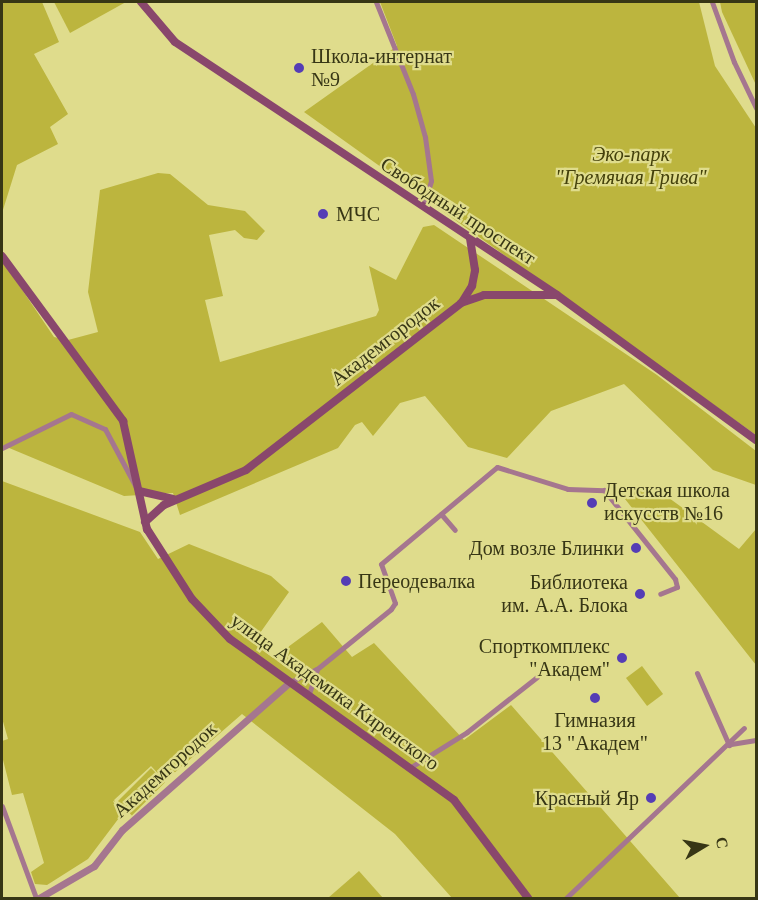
<!DOCTYPE html>
<html>
<head>
<meta charset="utf-8">
<style>
	body { margin:0 }
	#map { position:relative; width:758px; height:900px; overflow:hidden; background:#dfdc8c; font-family:"Times New Roman",serif }
	div>[style] { position:absolute }
	[style*='--x'] { left:calc(var(--x)*1px); top:calc(var(--y)*1px); width:calc(var(--w)*1px); rotate:calc(var(--a)*1deg) }
	.green>* { inset:0; background:#bcb53e; transform-origin:0 0 }
	.minor>* { height:5px; margin:-2.5px; padding:0 2.5px; transform-origin:2.5px; border-radius:2.5px; background:#a5768f }
	.tertiary>* { height:7px; margin:-3.5px; padding:0 3.5px; transform-origin:3.5px; border-radius:3.5px; background:#a5768f }
	.secondary>* { height:8px; margin:-4px; padding:0 4px; transform-origin:4px; border-radius:4px; background:#89476c }
	.dots>* { width:16px; height:16px; translate:-50% -50%; box-sizing:border-box; border:3px solid #dfdc8c; border-radius:50% }
	span { translate:-50% -50%; white-space:nowrap; text-align:center; line-height:1.15; -webkit-text-stroke:4.5px #dfdc8c; paint-order:stroke }
	.poi-label { font-size:20px; color:#373615 }
	.left { translate:0 -50%; text-align:left }
	.right { translate:-100% -50%; text-align:right }
	.park-label { font-size:20px; color:#44410b; font-style:italic }
	.street-label { font-size:20px; color:#373615 }
	.frame { position:absolute; inset:0; border:3px solid #373615; pointer-events:none }
	.north { position:absolute; left:674px; top:816px; width:60px; height:60px; -webkit-text-stroke:4px #dfdc8c; paint-order:stroke; rotate:80deg; font-size:16px; font-weight:700; line-height:24px; text-align:center; color:#373615 }
	.north::after { content:''; display:block; margin:auto; width:21px; height:27px; background:#373615; clip-path:polygon(50% 0,100% 100%,50% 72%,0 100%) }
</style>
</head>
<body>
<div id="map">
	<div class="green">
		<i style="clip-path:polygon(2px 2px,42px 2px,59px 42px,34px 54px,68px 114px,50px 127px,58px 144px,17px 165px,2px 213px)"></i>
		<i style="clip-path:polygon(54px 2px,126px 2px,70px 33px)"></i>
		<i style="clip-path:polygon(380px 2px,699px 2px,715px 66px,756px 128px,756px 435px,304px 112px,397px 46px)"></i>
		<i style="clip-path:polygon(720px 2px,756px 2px,756px 85px,722px 12px)"></i>
		<i style="clip-path:polygon(158px 173px,170px 174px,208px 205px,245px 211px,265px 231px,257px 240px,244px 238px,235px 230px,209px 235px,223px 296px,205px 300px,220px 362px,376px 316px,379px 310px,369px 266px,396px 280px,423px 227px,434px 225px,657px 375px,756px 451px,756px 485px,713px 470px,624px 384px,551px 411px,507px 458px,468px 447px,425px 396px,400px 403px,373px 436px,362px 422px,355px 425px,338px 448px,180px 515px,173px 493px,124px 496px,2px 445px,2px 260px,54px 337px,68px 340px,98px 332px,88px 292px,100px 190px)"></i>
		<i style="clip-path:polygon(2px 481px,140px 532px,158px 559px,189px 544px,271px 576px,289px 592px,253px 643px,273px 658px,322px 622px,352px 657px,374px 643px,464px 740px,511px 705px,680px 898px,452px 898px,395px 834px,242px 714px,165px 781px,151px 766px,114px 800px,122px 814px,88px 859px,47px 885px,35px 884px,31px 872px,44px 863px,23px 793px,12px 795px,2px 756px,2px 741px,8px 739px,2px 718px)"></i>
		<i style="clip-path:polygon(637px 490px,669px 498px,739px 549px,756px 529px,756px 665px,625px 499px)"></i>
		<i style="left:642px;top:666px;width:35px;height:20px;rotate:53deg"></i>
		<i style="left:151px;top:768px;width:20px;height:47px;rotate:45deg"></i>
		<i style="clip-path:polygon(359px 871px,383px 898px,328px 898px)"></i>
	</div>
	<div class="minor">
		<i style="--x:376;--y:2;--w:99;--a:68.1"></i>
		<i style="--x:413;--y:94;--w:45;--a:74.4"></i>
		<i style="--x:425;--y:137;--w:44;--a:82.2"></i>
		<i style="--x:431;--y:181;--w:27;--a:107"></i>
		<i style="--x:712;--y:2;--w:64;--a:69.9"></i>
		<i style="--x:734;--y:62;--w:51;--a:64.4"></i>
		<i style="--x:2;--y:448;--w:77;--a:-26.2"></i>
		<i style="--x:71;--y:414;--w:37;--a:24"></i>
		<i style="--x:105;--y:429;--w:66;--a:61.9"></i>
		<i style="--x:441;--y:514;--w:21;--a:49"></i>
		<i style="--x:697;--y:673;--w:79;--a:66"></i>
		<i style="--x:290;--y:682;--w:30;--a:-26"></i>
		<i style="--x:317;--y:669;--w:95;--a:-39"></i>
		<i style="--x:391;--y:609;--w:7;--a:-56"></i>
		<i style="--x:395;--y:603;--w:41;--a:-109.7"></i>
		<i style="--x:381;--y:564;--w:151;--a:-39.9"></i>
		<i style="--x:497;--y:467;--w:74;--a:17.2"></i>
		<i style="--x:568;--y:489;--w:36;--a:2"></i>
		<i style="--x:604;--y:490;--w:114;--a:51.4"></i>
		<i style="--x:675;--y:579;--w:8;--a:76"></i>
		<i style="--x:677;--y:587;--w:18;--a:158"></i>
		<i style="--x:309;--y:694;--w:26;--a:-72"></i>
		<i style="--x:731;--y:744;--w:25;--a:-9"></i>
		<i style="--x:411;--y:767;--w:66;--a:-32"></i>
		<i style="--x:467;--y:732;--w:89;--a:-38.2"></i>
		<i style="--x:2;--y:806;--w:98;--a:69.7"></i>
		<i style="--x:566;--y:898;--w:246;--a:-43.7"></i>
	</div>
	<div class="tertiary">
		<i style="--x:39;--y:898;--w:64;--a:-30.2"></i>
		<i style="--x:94;--y:866;--w:46;--a:-52.1"></i>
		<i style="--x:122;--y:830;--w:224;--a:-41.4"></i>
	</div>
	<div class="secondary">
		<i style="--x:141;--y:2;--w:52;--a:49.6"></i>
		<i style="--x:175;--y:42;--w:458;--a:33.5"></i>
		<i style="--x:557;--y:295;--w:246;--a:36.1"></i>
		<i style="--x:2;--y:256;--w:205;--a:53.7"></i>
		<i style="--x:123;--y:421;--w:111;--a:77.5"></i>
		<i style="--x:147;--y:529;--w:83;--a:57.3"></i>
		<i style="--x:192;--y:599;--w:55;--a:46.5"></i>
		<i style="--x:230;--y:639;--w:276;--a:35.7"></i>
		<i style="--x:454;--y:800;--w:123;--a:52.9"></i>
		<i style="--x:462;--y:302;--w:19;--a:-58"></i>
		<i style="--x:472;--y:286;--w:16;--a:-79"></i>
		<i style="--x:475;--y:270;--w:32;--a:-99"></i>
		<i style="--x:139;--y:491;--w:35;--a:13"></i>
		<i style="--x:145;--y:522;--w:25;--a:-42"></i>
		<i style="--x:164;--y:505;--w:89;--a:-23.1"></i>
		<i style="--x:246;--y:470;--w:272;--a:-37.8"></i>
		<i style="--x:461;--y:303;--w:24;--a:-19"></i>
		<i style="--x:484;--y:295;--w:72;--a:0"></i>
	</div>
	<div class="dots">
		<i style="left:299px;top:68px;background:#553db5"></i>
		<i style="left:323px;top:214px;background:#553db5"></i>
		<i style="left:592px;top:503px;background:#553db5"></i>
		<i style="left:636px;top:548px;background:#553db5"></i>
		<i style="left:346px;top:581px;background:#553db5"></i>
		<i style="left:640px;top:594px;background:#553db5"></i>
		<i style="left:622px;top:658px;background:#553db5"></i>
		<i style="left:595px;top:698px;background:#553db5"></i>
		<i style="left:651px;top:798px;background:#553db5"></i>
	</div>
	<div class="poi-label">
		<span class="left" style="left:311px;top:68px">Школа-интернат<br>№9</span>
		<span class="left" style="left:336px;top:214px">МЧС</span>
		<span class="left" style="left:604px;top:502px">Детская школа<br>искусств №16</span>
		<span class="right" style="left:624px;top:548px">Дом возле Блинки</span>
		<span class="left" style="left:358px;top:581px">Переодевалка</span>
		<span class="right" style="left:628px;top:594px">Библиотека<br>им. А.А. Блока</span>
		<span class="right" style="left:610px;top:658px">Спорткомплекс<br>"Академ"</span>
		<span style="left:595px;top:732px">Гимназия<br>13 "Академ"</span>
		<span class="right" style="left:639px;top:798px">Красный Яр</span>
	</div>
	<div class="park-label">
		<span style="left:631px;top:166px">Эко-парк<br>"Гремячая Грива"</span>
	</div>
	<div class="street-label">
		<span style="left:458px;top:211px;rotate:33deg">Свободный проспект</span>
		<span style="left:385px;top:341px;rotate:-38deg">Академгородок</span>
		<span style="left:335px;top:692px;rotate:36deg">улица Академика Киренского</span>
		<span style="left:165px;top:770px;rotate:-42deg">Академгородок</span>
	</div>
	<div class="frame"></div>
	<div class="north">С</div>
</div>
</body>
</html>
